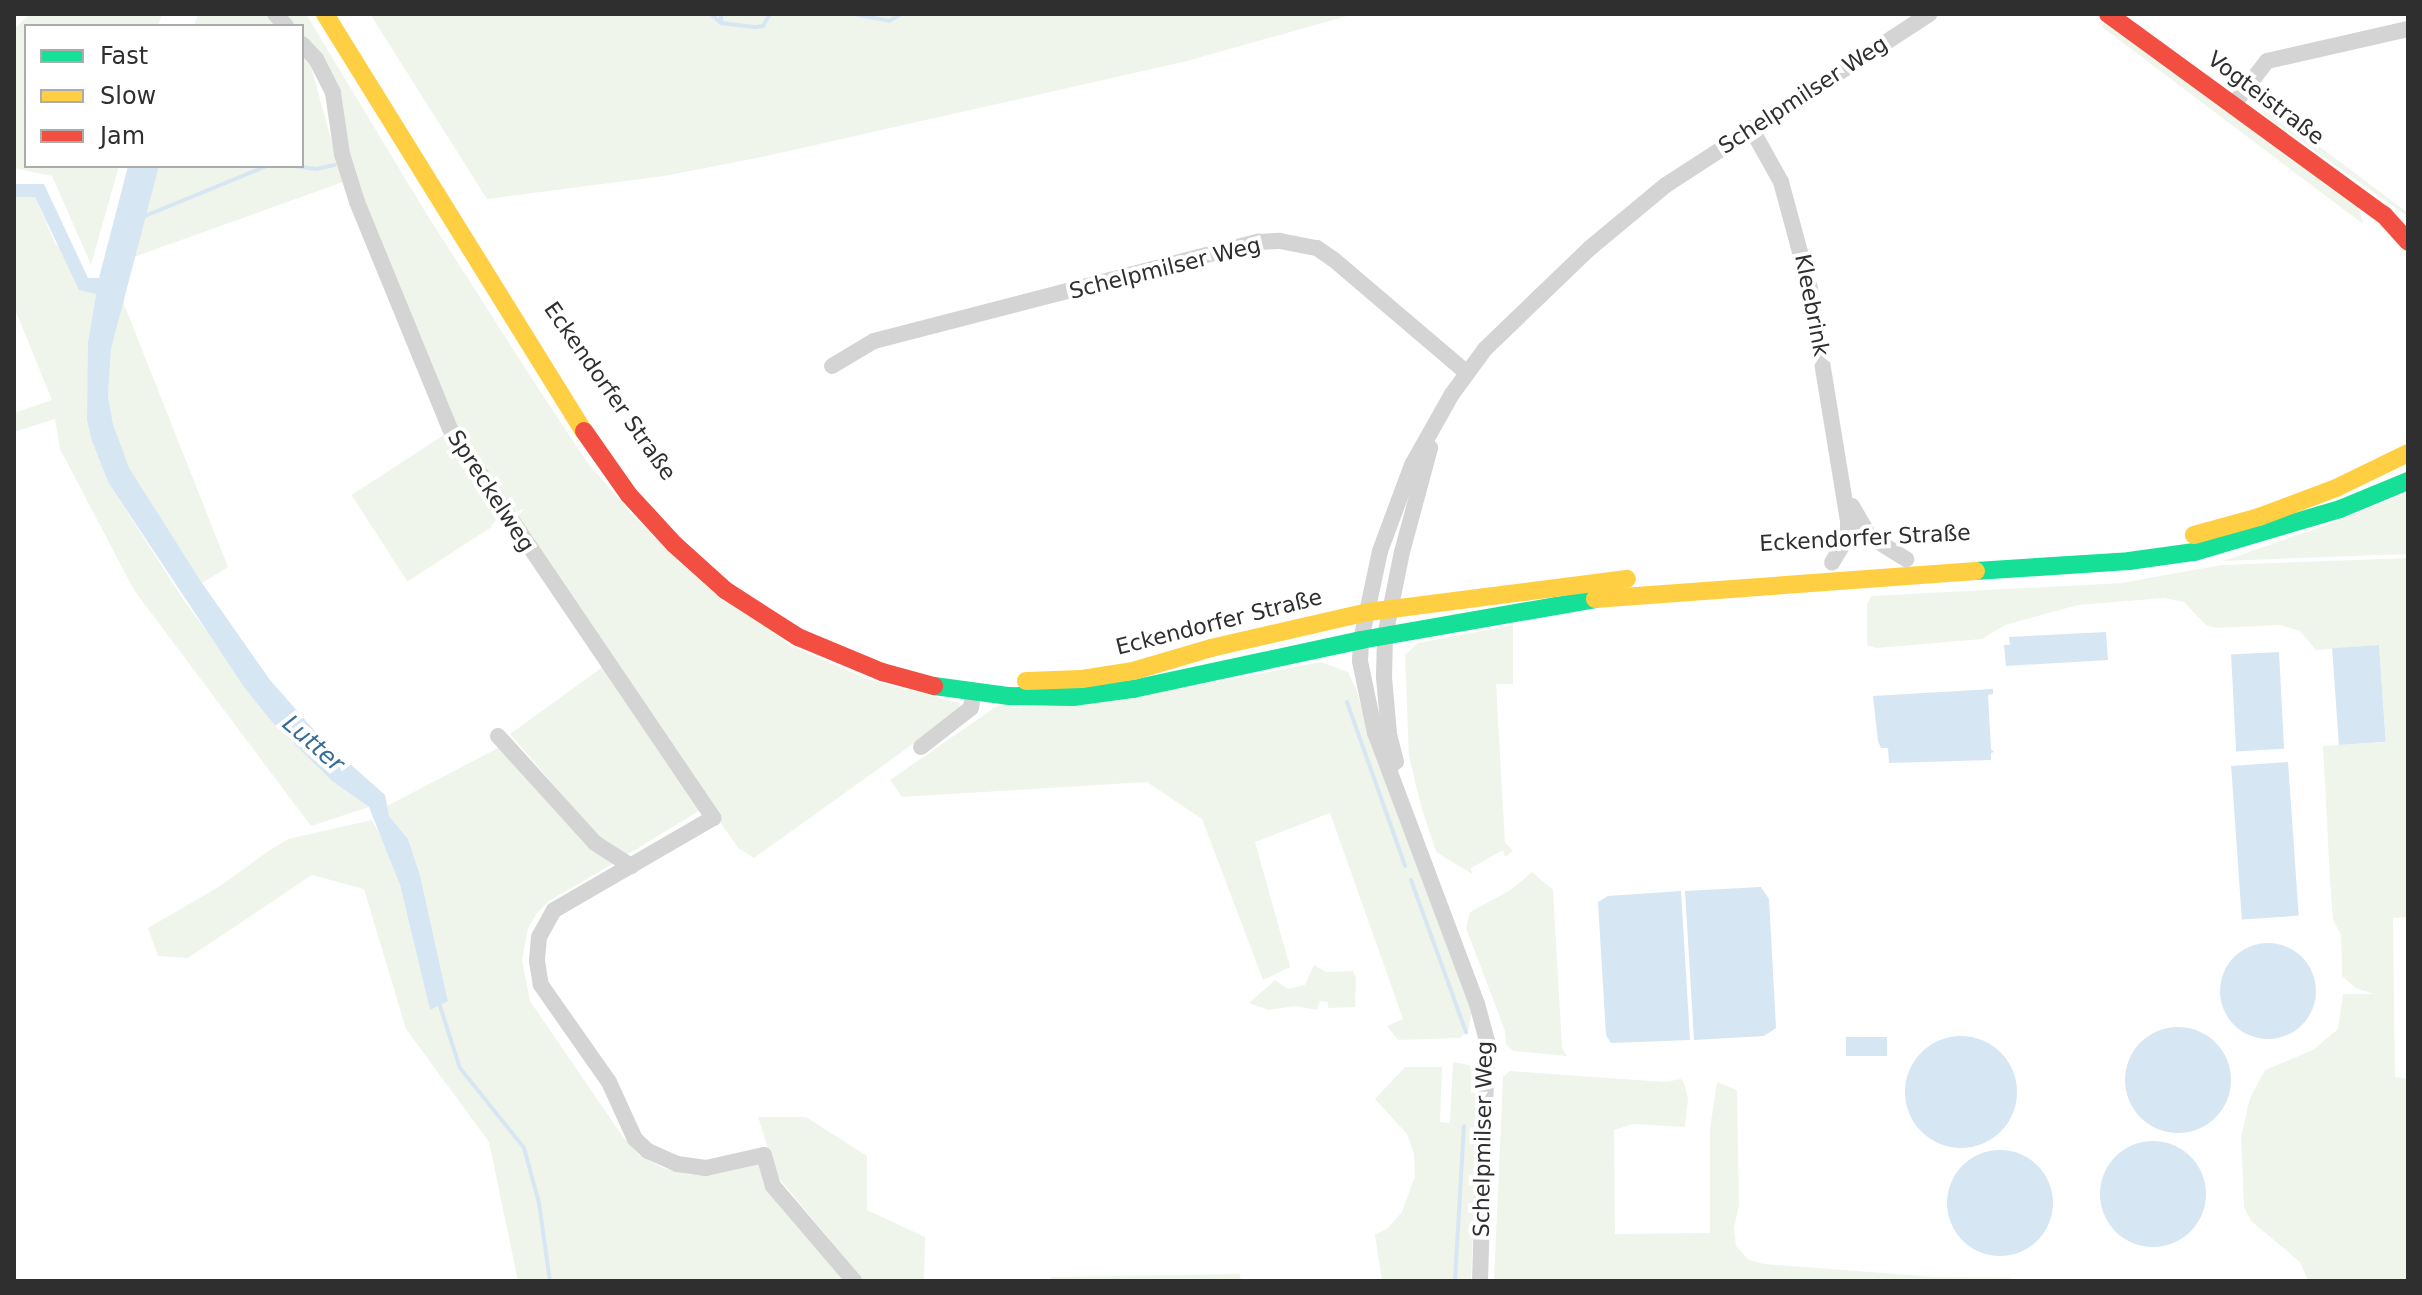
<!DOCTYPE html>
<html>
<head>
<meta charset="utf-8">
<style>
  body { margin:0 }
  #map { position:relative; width:2422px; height:1295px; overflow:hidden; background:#fff; font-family:"DejaVu Sans",sans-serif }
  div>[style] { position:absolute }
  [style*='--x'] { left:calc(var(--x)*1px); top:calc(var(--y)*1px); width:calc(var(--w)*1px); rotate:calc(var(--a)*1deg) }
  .green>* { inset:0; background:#f0f5eb; transform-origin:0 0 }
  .water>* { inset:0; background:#d7e6f3; transform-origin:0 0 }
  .round { border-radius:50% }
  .stream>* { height:4px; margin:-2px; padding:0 2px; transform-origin:2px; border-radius:2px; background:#d7e6f3 }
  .street>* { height:16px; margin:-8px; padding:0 8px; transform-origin:8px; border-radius:8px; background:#d4d4d4 }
  .fast>* { height:18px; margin:-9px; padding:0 9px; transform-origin:9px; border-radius:9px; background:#16e098 }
  .slow>* { height:18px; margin:-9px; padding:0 9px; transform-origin:9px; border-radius:9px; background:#ffcf43 }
  .jam>* { height:18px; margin:-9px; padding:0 9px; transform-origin:9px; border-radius:9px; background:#f24e42 }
  span { translate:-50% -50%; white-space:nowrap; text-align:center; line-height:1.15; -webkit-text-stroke:8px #fff; paint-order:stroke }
  .street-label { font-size:22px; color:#2f2f2f }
  .water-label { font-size:24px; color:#376c97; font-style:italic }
  .frame { position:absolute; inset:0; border:16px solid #2f2f2f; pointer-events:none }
  .legend { position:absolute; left:24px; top:24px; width:280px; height:144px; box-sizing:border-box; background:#fff; border:2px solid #acacac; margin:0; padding:10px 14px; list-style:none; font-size:24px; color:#2f2f2f }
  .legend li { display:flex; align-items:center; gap:16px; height:40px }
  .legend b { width:40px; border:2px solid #acacac }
</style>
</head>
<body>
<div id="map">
  <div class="green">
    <div style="clip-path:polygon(30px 14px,162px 14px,158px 26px,26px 26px,26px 166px,119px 166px,91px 265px,52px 176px,14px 168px,14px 29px)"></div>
    <div style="clip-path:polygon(198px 14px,264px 14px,276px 26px,194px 26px)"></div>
    <div style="clip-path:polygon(282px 14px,306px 14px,426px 213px,538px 388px,587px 462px,636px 519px,789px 645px,870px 680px,960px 703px,959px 711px,754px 858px,738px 848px,469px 456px,367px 219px,350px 153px,339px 86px,302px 40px,302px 26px,291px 26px)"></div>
    <div style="clip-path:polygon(370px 14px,1354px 14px,1187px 61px,762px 157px,664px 176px,487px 199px)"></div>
    <div style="clip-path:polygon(2105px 20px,2358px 206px,2363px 224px,2102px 27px)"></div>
    <div style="clip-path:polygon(302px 54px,310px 63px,343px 182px,134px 257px,159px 166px,302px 166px)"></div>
    <div style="clip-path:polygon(2259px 101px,2408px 213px,2408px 217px,2264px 115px)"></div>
    <div style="clip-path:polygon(14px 197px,35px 197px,55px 243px,96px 294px,88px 342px,92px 441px,108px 482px,183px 599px,273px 723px,332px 781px,369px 807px,311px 826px,134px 590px,60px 449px,55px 419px,14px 432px,14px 413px,52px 400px,14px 307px)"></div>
    <div style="clip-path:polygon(122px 299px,228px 567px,202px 583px,128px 468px,113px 424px,108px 396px,111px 349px)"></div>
    <div style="left:447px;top:433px;width:103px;height:114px;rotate:57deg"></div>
    <div style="clip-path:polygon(2408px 493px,2408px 554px,2223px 561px,2315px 529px)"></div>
    <div style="clip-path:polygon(2408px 558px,2408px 917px,2393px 918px,2395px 1077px,2408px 1079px,2408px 1281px,2308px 1281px,2300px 1262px,2251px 1221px,2244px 1207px,2241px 1137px,2250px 1098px,2265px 1070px,2313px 1050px,2338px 1029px,2343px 994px,2373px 994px,2356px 988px,2342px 976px,2341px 935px,2333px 920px,2330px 880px,2323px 746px,2386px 742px,2379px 645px,2316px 650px,2300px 631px,2280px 625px,2217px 628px,2206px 625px,2184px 602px,2164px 598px,2078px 605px,2005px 625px,1982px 639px,1877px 648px,1867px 645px,1867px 604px,1871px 596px,2122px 583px,2221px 565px)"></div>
    <div style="clip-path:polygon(1513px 625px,1513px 684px,1496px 684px,1505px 842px,1513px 851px,1505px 857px,1503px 850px,1471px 868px,1472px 874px,1436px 852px,1421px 806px,1409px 757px,1405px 655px,1418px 643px)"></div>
    <div style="clip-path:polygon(1321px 662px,1348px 672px,1356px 689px,1371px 741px,1472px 1008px,1469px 1029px,1460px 1038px,1398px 1040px,1387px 1026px,1403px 1019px,1330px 813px,1255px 842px,1290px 967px,1263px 980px,1202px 819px,1147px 782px,902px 797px,890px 780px,1000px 704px,1171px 690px)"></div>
    <div style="clip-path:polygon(604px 666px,702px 809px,625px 856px,607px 847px,510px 734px)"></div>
    <div style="clip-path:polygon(498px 748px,614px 863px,549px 901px,537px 913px,528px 928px,522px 961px,530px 1001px,623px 1137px,639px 1155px,663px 1168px,691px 1175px,759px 1163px,845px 1281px,518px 1281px,489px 1142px,406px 1029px,364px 889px,312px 875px,188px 958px,158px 956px,148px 928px,220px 886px,267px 852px,288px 839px,372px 820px,387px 848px,400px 885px,430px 1010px,448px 1000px,420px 875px,408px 839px,389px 816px,387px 806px)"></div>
    <div style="clip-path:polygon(1532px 872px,1553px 890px,1562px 1048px,1567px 1056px,1513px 1051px,1506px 1044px,1505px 1031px,1466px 928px,1470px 912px,1511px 890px)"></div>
    <div style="clip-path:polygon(1314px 965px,1326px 972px,1353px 971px,1356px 978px,1355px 1007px,1328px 1008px,1328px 1002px,1320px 1001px,1317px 1010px,1296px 1006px,1269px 1010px,1249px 1003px,1275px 980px,1288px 989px,1305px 985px)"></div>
    <div style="clip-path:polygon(1453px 1062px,1469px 1065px,1479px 1081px,1471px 1281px,1382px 1281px,1375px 1235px,1388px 1228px,1402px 1212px,1415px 1176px,1414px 1154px,1407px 1134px,1375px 1099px,1405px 1067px,1442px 1067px,1440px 1122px,1450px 1123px)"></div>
    <div style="clip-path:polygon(1510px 1071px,1665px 1082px,1681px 1079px,1684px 1083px,1688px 1098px,1685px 1127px,1633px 1124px,1614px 1130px,1615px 1234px,1710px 1233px,1710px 1129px,1717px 1082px,1737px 1090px,1739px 1205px,1734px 1228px,1736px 1246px,1749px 1260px,1764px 1264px,1937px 1277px,2011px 1278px,2014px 1281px,1494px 1281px,1503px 1077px)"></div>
    <div style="clip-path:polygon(758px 1117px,806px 1117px,867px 1156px,867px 1210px,925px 1237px,924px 1281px,864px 1281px,777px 1176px)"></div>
    <div style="clip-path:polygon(1240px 1274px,1241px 1281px,1050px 1281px,1050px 1277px)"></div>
  </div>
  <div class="water">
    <div style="clip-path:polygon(128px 166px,159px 166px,111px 349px,108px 396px,113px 424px,129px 468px,202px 583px,270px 680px,321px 738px,385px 795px,389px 816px,408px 839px,420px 875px,448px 1001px,430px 1010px,400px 885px,369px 807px,332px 781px,273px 723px,244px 687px,108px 482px,92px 441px,87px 420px,88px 342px,96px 294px,79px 290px,35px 197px,14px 197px,14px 184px,44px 184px,88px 278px,99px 278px)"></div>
    <div style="clip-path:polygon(2106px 632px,2108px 660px,2006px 666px,2004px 645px,2010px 645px,2009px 637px)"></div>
    <div style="left:2379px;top:645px;width:97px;height:47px;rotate:86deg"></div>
    <div style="left:2279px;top:652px;width:97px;height:48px;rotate:87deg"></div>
    <div style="clip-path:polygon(1993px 689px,1993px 694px,1988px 695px,1991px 749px,1994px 752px,1991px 753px,1991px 760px,1889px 763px,1888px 748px,1881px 748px,1878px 741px,1873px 696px)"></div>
    <div style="left:2288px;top:762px;width:154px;height:57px;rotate:86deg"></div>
    <div style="clip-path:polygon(1761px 887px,1769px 899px,1776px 1028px,1764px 1036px,1694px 1040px,1685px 891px)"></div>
    <div style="clip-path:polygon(1681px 891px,1690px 1040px,1611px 1043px,1606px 1035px,1598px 902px,1608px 896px)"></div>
    <div class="round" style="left:2220px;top:943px;width:96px;height:96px"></div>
    <div class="round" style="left:2125px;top:1027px;width:106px;height:106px"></div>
    <div class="round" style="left:1905px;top:1036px;width:112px;height:112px"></div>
    <div style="left:1846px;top:1037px;width:41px;height:19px"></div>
    <div class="round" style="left:2100px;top:1141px;width:106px;height:106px"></div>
    <div class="round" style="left:1947px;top:1150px;width:106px;height:106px"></div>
  </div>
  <div class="stream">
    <div style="--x:711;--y:14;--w:13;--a:42"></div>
    <div style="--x:721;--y:23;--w:35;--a:7"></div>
    <div style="--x:756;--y:27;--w:7;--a:-8"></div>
    <div style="--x:763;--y:26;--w:14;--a:-60"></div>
    <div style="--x:854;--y:14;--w:36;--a:11"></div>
    <div style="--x:889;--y:21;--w:14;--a:-30"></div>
    <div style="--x:721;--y:23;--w:9;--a:-90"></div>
    <div style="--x:294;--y:166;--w:22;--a:8"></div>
    <div style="--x:316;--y:169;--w:19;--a:-12"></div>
    <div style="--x:140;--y:218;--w:137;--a:-22.3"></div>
    <div style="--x:1347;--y:702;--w:174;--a:70.5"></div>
    <div style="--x:1411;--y:880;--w:162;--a:70.1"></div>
    <div style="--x:438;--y:1000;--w:71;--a:72.1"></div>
    <div style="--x:460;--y:1068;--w:102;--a:51.3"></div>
    <div style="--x:524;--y:1148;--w:57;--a:74.7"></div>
    <div style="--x:539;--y:1203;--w:79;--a:82"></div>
    <div style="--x:1455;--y:1281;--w:155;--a:-86.7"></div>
  </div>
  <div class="street">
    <div style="--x:275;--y:14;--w:16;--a:47"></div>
    <div style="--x:302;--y:44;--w:21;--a:47"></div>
    <div style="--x:316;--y:59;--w:38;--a:63"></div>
    <div style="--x:333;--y:93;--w:62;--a:81.6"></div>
    <div style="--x:342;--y:154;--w:50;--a:72.6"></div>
    <div style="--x:357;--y:202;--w:245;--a:67.7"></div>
    <div style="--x:450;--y:429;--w:470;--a:55.9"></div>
    <div style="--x:713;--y:818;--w:184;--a:149.9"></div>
    <div style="--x:554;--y:910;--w:31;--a:119"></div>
    <div style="--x:539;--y:937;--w:24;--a:95"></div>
    <div style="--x:537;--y:961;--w:24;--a:81"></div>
    <div style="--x:541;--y:985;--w:118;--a:55"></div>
    <div style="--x:609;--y:1082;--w:63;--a:65.5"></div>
    <div style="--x:635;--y:1139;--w:18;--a:43"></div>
    <div style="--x:648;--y:1151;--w:32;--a:24"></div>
    <div style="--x:677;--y:1164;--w:29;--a:8"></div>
    <div style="--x:706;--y:1168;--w:59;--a:-12.6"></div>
    <div style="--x:764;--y:1155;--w:32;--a:74"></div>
    <div style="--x:773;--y:1186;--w:125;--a:49.5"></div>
    <div style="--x:2234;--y:104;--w:54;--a:-52.5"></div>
    <div style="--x:2267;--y:61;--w:145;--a:-12.8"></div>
    <div style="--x:1751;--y:128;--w:62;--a:60.9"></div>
    <div style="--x:1781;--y:182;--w:111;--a:74.8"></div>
    <div style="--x:1810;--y:289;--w:235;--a:80.7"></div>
    <div style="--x:1848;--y:521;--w:15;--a:90"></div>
    <div style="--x:1848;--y:536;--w:31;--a:121"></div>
    <div style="--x:832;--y:366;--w:49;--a:-30.8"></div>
    <div style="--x:874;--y:341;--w:397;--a:-14.5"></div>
    <div style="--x:1258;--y:242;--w:22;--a:-3"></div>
    <div style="--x:1280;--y:241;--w:38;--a:11"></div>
    <div style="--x:1317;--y:248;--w:19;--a:35"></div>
    <div style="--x:1333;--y:259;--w:175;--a:40.4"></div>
    <div style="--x:1852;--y:506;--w:34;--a:60"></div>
    <div style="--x:1869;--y:536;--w:44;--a:31.9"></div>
    <div style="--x:498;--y:736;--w:144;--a:47.8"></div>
    <div style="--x:595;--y:843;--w:43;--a:32.6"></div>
    <div style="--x:921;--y:747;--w:63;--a:-38"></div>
    <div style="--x:971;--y:708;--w:15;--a:-82"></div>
    <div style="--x:1396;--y:762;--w:29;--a:-104"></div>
    <div style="--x:1389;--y:734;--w:57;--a:-95"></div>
    <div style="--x:1384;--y:677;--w:41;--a:-88.6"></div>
    <div style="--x:1385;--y:636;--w:86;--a:-78.6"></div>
    <div style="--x:1402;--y:552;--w:108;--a:-74.9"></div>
    <div style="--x:1480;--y:1281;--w:240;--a:-88.3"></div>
    <div style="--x:1487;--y:1041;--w:38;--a:-105"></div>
    <div style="--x:1477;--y:1004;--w:290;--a:-110.6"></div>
    <div style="--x:1375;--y:733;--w:74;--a:-101.8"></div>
    <div style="--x:1360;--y:661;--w:21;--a:-87"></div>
    <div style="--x:1361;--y:640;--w:91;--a:-77.9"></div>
    <div style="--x:1380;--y:551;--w:92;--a:-69.6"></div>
    <div style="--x:1412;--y:465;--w:81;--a:-60.6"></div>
    <div style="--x:1452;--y:394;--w:56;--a:-53.7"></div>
    <div style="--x:1485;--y:349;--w:146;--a:-43.9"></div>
    <div style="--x:1590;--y:248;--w:99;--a:-39.7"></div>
    <div style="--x:1666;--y:185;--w:314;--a:-33"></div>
  </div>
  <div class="fast">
    <div style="--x:1976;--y:571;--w:153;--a:-3.7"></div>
    <div style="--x:2129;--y:561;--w:66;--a:-7.9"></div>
    <div style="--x:2194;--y:552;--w:152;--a:-16.4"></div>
    <div style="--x:2340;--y:509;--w:74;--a:-22.4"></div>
    <div style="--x:934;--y:686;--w:76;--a:7.6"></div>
    <div style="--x:1009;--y:696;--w:64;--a:0.9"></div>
    <div style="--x:1073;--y:697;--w:61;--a:-7.6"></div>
    <div style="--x:1133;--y:689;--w:233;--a:-12.1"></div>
    <div style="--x:1361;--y:640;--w:238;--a:-9.9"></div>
  </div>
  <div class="slow">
    <div style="--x:325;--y:14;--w:491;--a:58.2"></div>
    <div style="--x:2194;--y:535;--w:67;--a:-15.5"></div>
    <div style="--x:2259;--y:517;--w:82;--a:-20.6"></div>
    <div style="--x:2336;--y:488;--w:80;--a:-25.9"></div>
    <div style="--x:1595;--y:599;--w:382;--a:-4.2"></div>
    <div style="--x:1026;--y:681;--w:56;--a:-2"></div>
    <div style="--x:1082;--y:679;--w:52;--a:-8.9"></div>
    <div style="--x:1133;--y:671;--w:81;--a:-16.4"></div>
    <div style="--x:1211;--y:648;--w:161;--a:-12.9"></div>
    <div style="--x:1368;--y:612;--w:261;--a:-7.3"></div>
  </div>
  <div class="jam">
    <div style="--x:2108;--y:14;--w:341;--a:36.1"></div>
    <div style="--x:2384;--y:215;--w:36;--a:48"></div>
    <div style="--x:584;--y:431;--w:78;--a:54.9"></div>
    <div style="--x:629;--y:495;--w:67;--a:47.4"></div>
    <div style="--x:674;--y:544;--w:69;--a:42"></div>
    <div style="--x:725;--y:590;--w:87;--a:32.8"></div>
    <div style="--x:798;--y:637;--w:91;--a:22.6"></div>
    <div style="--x:882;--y:672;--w:54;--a:15.1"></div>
  </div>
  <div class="street-label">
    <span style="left:1803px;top:95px;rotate:-33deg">Schelpmilser Weg</span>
    <span style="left:2266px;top:98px;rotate:37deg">Vogteistraße</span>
    <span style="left:1165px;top:268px;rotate:-14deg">Schelpmilser Weg</span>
    <span style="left:1812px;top:305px;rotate:79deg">Kleebrink</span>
    <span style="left:610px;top:391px;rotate:55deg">Eckendorfer Straße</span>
    <span style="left:491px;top:491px;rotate:57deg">Spreckelweg</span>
    <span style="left:1865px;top:538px;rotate:-3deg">Eckendorfer Straße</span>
    <span style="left:1219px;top:622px;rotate:-14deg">Eckendorfer Straße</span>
    <span style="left:1483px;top:1139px;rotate:-89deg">Schelpmilser Weg</span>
  </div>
  <div class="water-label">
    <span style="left:313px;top:744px;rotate:41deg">Lutter</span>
  </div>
  <div class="frame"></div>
  <ul class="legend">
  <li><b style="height:10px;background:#16e098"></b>Fast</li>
  <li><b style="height:10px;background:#ffcf43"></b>Slow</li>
  <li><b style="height:10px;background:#f24e42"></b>Jam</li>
  </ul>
</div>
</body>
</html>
